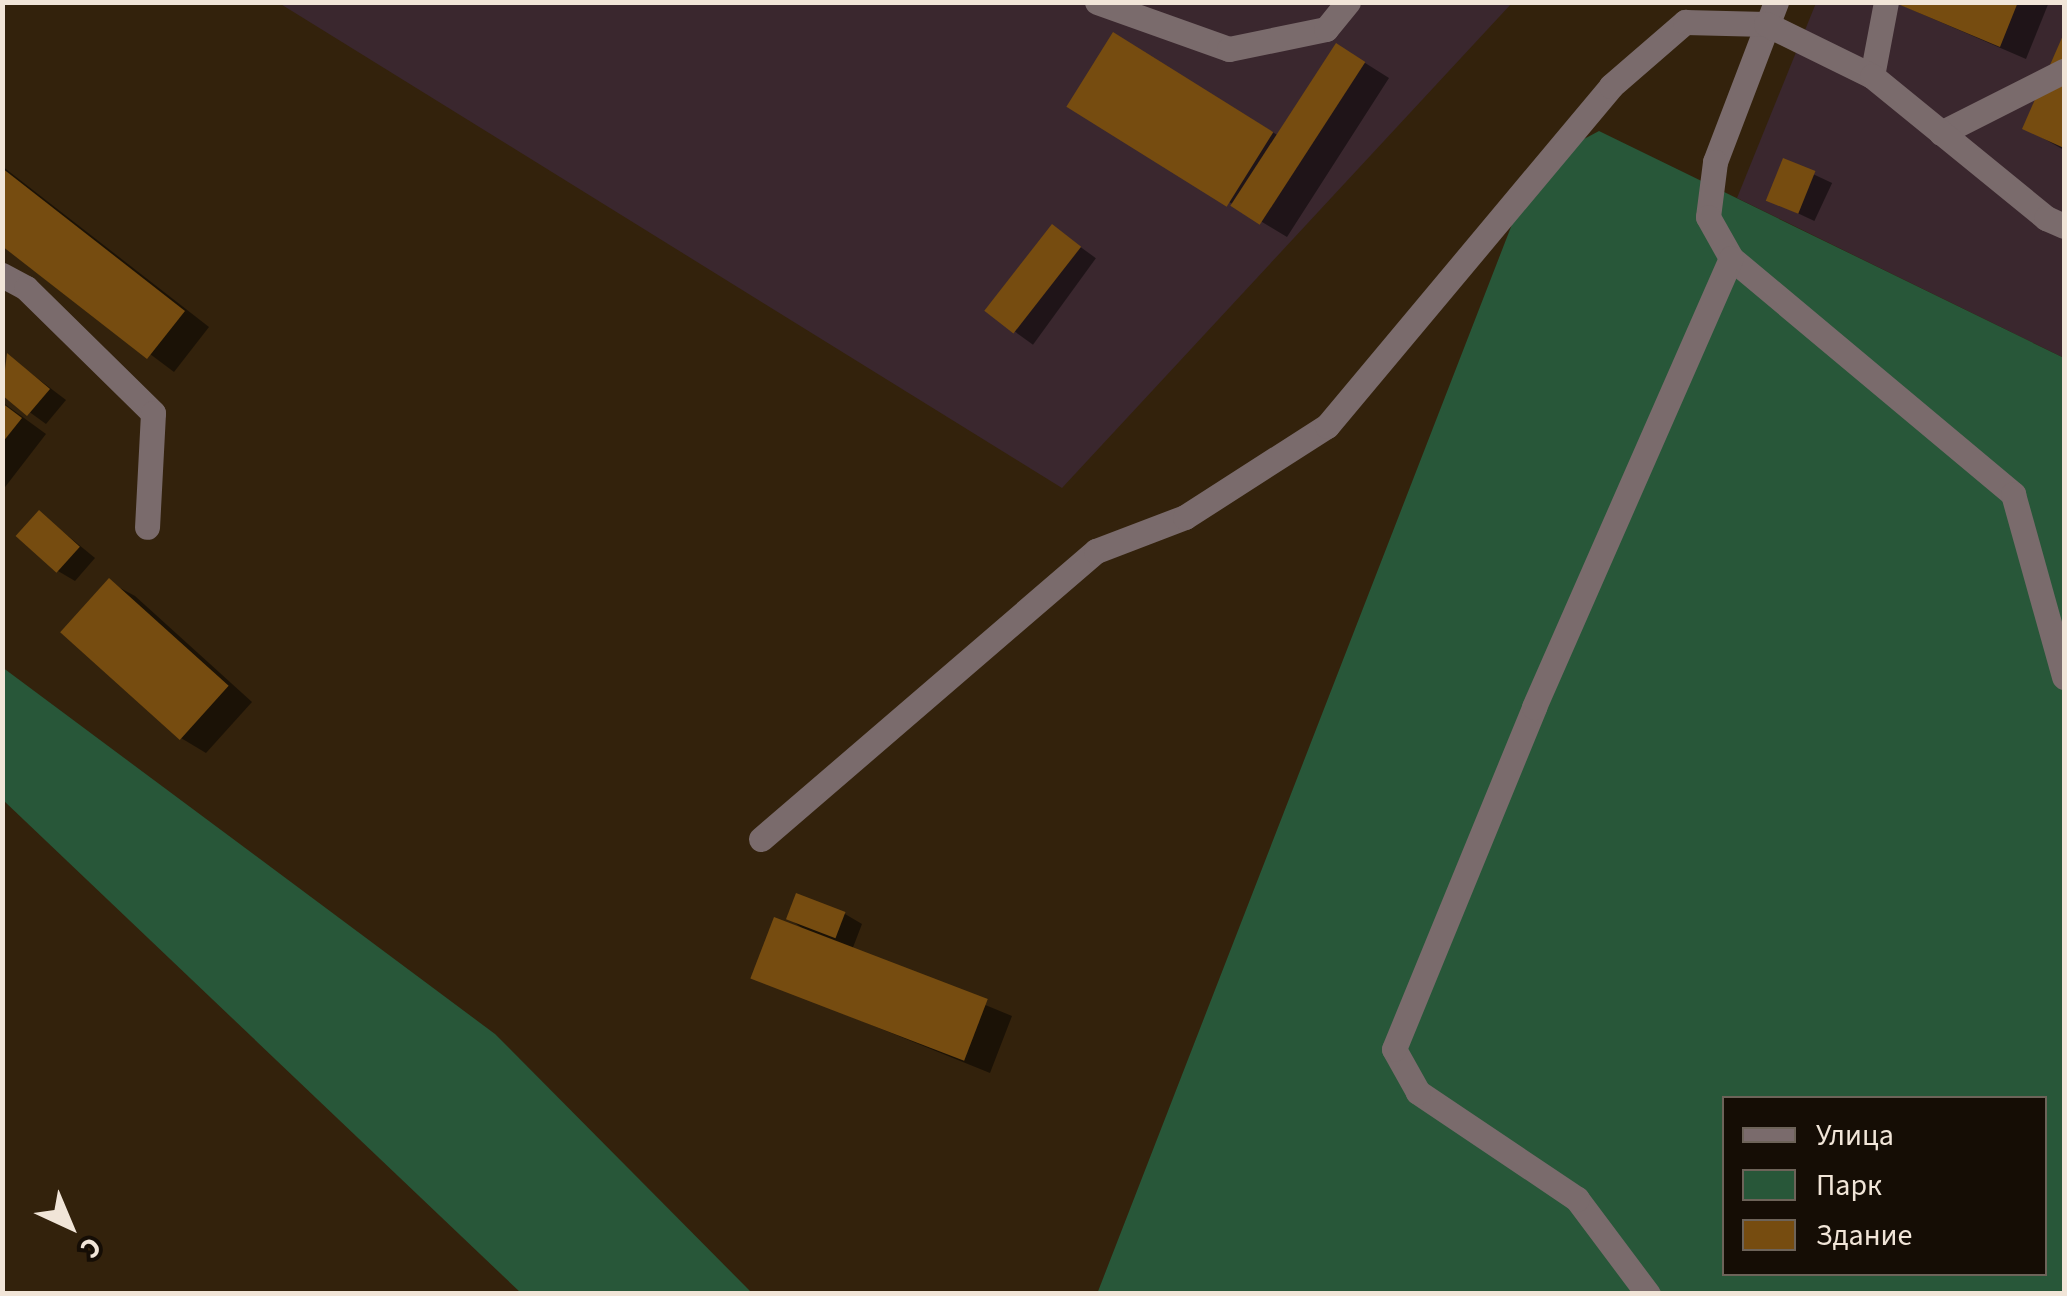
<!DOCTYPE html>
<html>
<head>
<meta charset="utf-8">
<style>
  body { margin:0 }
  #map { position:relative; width:2067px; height:1296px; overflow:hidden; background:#33220c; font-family:"Source Sans 3",sans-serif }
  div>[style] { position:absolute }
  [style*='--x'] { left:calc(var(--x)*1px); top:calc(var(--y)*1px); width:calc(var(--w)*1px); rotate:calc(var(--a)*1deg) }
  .industrial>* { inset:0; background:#3a272e }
  .green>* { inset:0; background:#285739 }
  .shadow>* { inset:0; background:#0007; transform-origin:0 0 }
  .building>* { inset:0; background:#764c10; transform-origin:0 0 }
  .minor>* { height:25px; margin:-12.5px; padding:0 12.5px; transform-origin:12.5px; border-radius:12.5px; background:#7a6b6c }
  span { translate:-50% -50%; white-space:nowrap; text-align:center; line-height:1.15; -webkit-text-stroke:9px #150d05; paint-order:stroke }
  .frame { position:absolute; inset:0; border:5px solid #f1e5d8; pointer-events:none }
  .legend { position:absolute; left:1722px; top:1096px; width:325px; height:180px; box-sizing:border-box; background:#150d05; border:2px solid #6d6359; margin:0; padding:12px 18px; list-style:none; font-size:30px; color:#f1e5d8 }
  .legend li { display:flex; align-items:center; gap:20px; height:50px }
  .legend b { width:50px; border:2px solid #6d6359 }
  .north { position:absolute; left:20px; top:1176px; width:100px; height:100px; -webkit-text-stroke:8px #150d05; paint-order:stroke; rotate:136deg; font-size:28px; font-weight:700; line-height:40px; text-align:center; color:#f1e5d8 }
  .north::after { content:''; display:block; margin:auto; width:35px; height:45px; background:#f1e5d8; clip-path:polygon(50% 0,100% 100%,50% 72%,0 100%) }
</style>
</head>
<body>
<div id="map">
  <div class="industrial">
    <div style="clip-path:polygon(279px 3px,1512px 3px,1062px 488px)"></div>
    <div style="clip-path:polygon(1816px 3px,2064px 3px,2064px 358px,1737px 198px)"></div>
  </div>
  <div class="green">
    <div style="clip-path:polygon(evenodd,1599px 131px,2064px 358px,2064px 1293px,1097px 1294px,1535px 165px,1599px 131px,1724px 1098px,2044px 1098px,2044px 1274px,1724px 1274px,1724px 1098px)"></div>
    <div style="clip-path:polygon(2px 667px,495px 1034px,752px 1293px,521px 1293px,3px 800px)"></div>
  </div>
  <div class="shadow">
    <div style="clip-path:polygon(1894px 2px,2049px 2px,2026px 59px)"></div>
    <div style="clip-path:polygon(2064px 40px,2064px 150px,2025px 128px)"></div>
    <div style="clip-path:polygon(1140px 50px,1279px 136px,1362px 61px,1389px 78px,1287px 237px,1071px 106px)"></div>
    <div style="left:1785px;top:161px;width:52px;height:42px;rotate:25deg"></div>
    <div style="clip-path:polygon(2px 166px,209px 327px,174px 372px,2px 243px)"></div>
    <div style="left:1053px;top:227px;width:53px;height:107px;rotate:36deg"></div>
    <div style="clip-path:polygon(8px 356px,66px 400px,46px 424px,2px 392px)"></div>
    <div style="clip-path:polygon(2px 402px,46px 434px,2px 491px)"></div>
    <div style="clip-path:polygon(40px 513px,95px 558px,75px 581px,58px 571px)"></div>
    <div style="clip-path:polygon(109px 582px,135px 596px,252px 702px,206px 753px,181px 738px)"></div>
    <div style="clip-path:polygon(845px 914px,862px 924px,852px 950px,1012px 1016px,990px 1073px,753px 977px,807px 932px,789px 918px)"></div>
  </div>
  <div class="building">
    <div style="clip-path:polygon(1893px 2px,2018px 2px,2000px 47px)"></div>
    <div style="left:1113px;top:32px;width:189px;height:88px;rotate:32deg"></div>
    <div style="clip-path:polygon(2064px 33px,2064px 148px,2022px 129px)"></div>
    <div style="left:1336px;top:43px;width:35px;height:194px;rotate:33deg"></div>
    <div style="left:1783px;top:158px;width:35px;height:46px;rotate:22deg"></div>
    <div style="clip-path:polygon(2px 168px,185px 311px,147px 359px,2px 246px)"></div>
    <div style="left:1052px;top:224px;width:37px;height:110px;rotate:38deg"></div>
    <div style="clip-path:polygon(7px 353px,50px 389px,27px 416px,2px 395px)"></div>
    <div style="clip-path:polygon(2px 403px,22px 418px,2px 443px)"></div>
    <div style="left:39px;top:510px;width:55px;height:35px;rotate:42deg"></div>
    <div style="left:109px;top:578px;width:161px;height:73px;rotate:42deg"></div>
    <div style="left:796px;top:893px;width:53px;height:28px;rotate:21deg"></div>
    <div style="left:774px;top:917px;width:229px;height:66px;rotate:21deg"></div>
  </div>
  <div class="minor">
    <div style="--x:1097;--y:2;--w:140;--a:19.6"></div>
    <div style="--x:1229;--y:49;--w:99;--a:-11.7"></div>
    <div style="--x:1326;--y:29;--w:35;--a:-51"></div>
    <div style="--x:1776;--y:2;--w:171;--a:110.9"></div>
    <div style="--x:1715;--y:162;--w:55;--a:97.3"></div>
    <div style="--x:1708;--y:217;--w:47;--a:60.7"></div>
    <div style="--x:1731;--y:258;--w:368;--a:39.9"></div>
    <div style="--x:2013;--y:494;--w:190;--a:74.4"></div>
    <div style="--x:1872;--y:76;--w:75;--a:-79.3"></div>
    <div style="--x:1941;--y:133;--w:138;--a:-26.8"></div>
    <div style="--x:2;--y:275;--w:27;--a:28"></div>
    <div style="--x:26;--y:288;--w:178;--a:44.5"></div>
    <div style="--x:153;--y:413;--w:114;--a:93"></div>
    <div style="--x:761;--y:839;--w:442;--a:-40.7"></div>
    <div style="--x:1096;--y:551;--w:95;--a:-20.9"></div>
    <div style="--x:1185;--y:517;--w:169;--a:-32.7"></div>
    <div style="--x:1327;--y:426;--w:443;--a:-50.1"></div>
    <div style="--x:1611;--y:86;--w:98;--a:-40.9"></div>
    <div style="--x:1685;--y:22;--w:81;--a:1.4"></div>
    <div style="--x:1766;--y:24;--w:118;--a:26.1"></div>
    <div style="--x:1872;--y:76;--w:225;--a:39.2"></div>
    <div style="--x:2046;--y:218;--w:20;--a:24"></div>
    <div style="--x:1648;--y:1294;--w:119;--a:-126.8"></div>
    <div style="--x:1577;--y:1199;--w:192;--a:-146.1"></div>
    <div style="--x:1418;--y:1092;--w:49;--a:-119.2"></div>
    <div style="--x:1394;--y:1049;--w:370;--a:-67.7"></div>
    <div style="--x:1534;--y:707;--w:490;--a:-66.3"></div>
  </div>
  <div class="frame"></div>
  <ul class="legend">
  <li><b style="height:12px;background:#7a6b6c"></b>Улица</li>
  <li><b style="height:28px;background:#285739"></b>Парк</li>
  <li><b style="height:28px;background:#764c10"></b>Здание</li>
  </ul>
  <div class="north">С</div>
</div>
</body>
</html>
